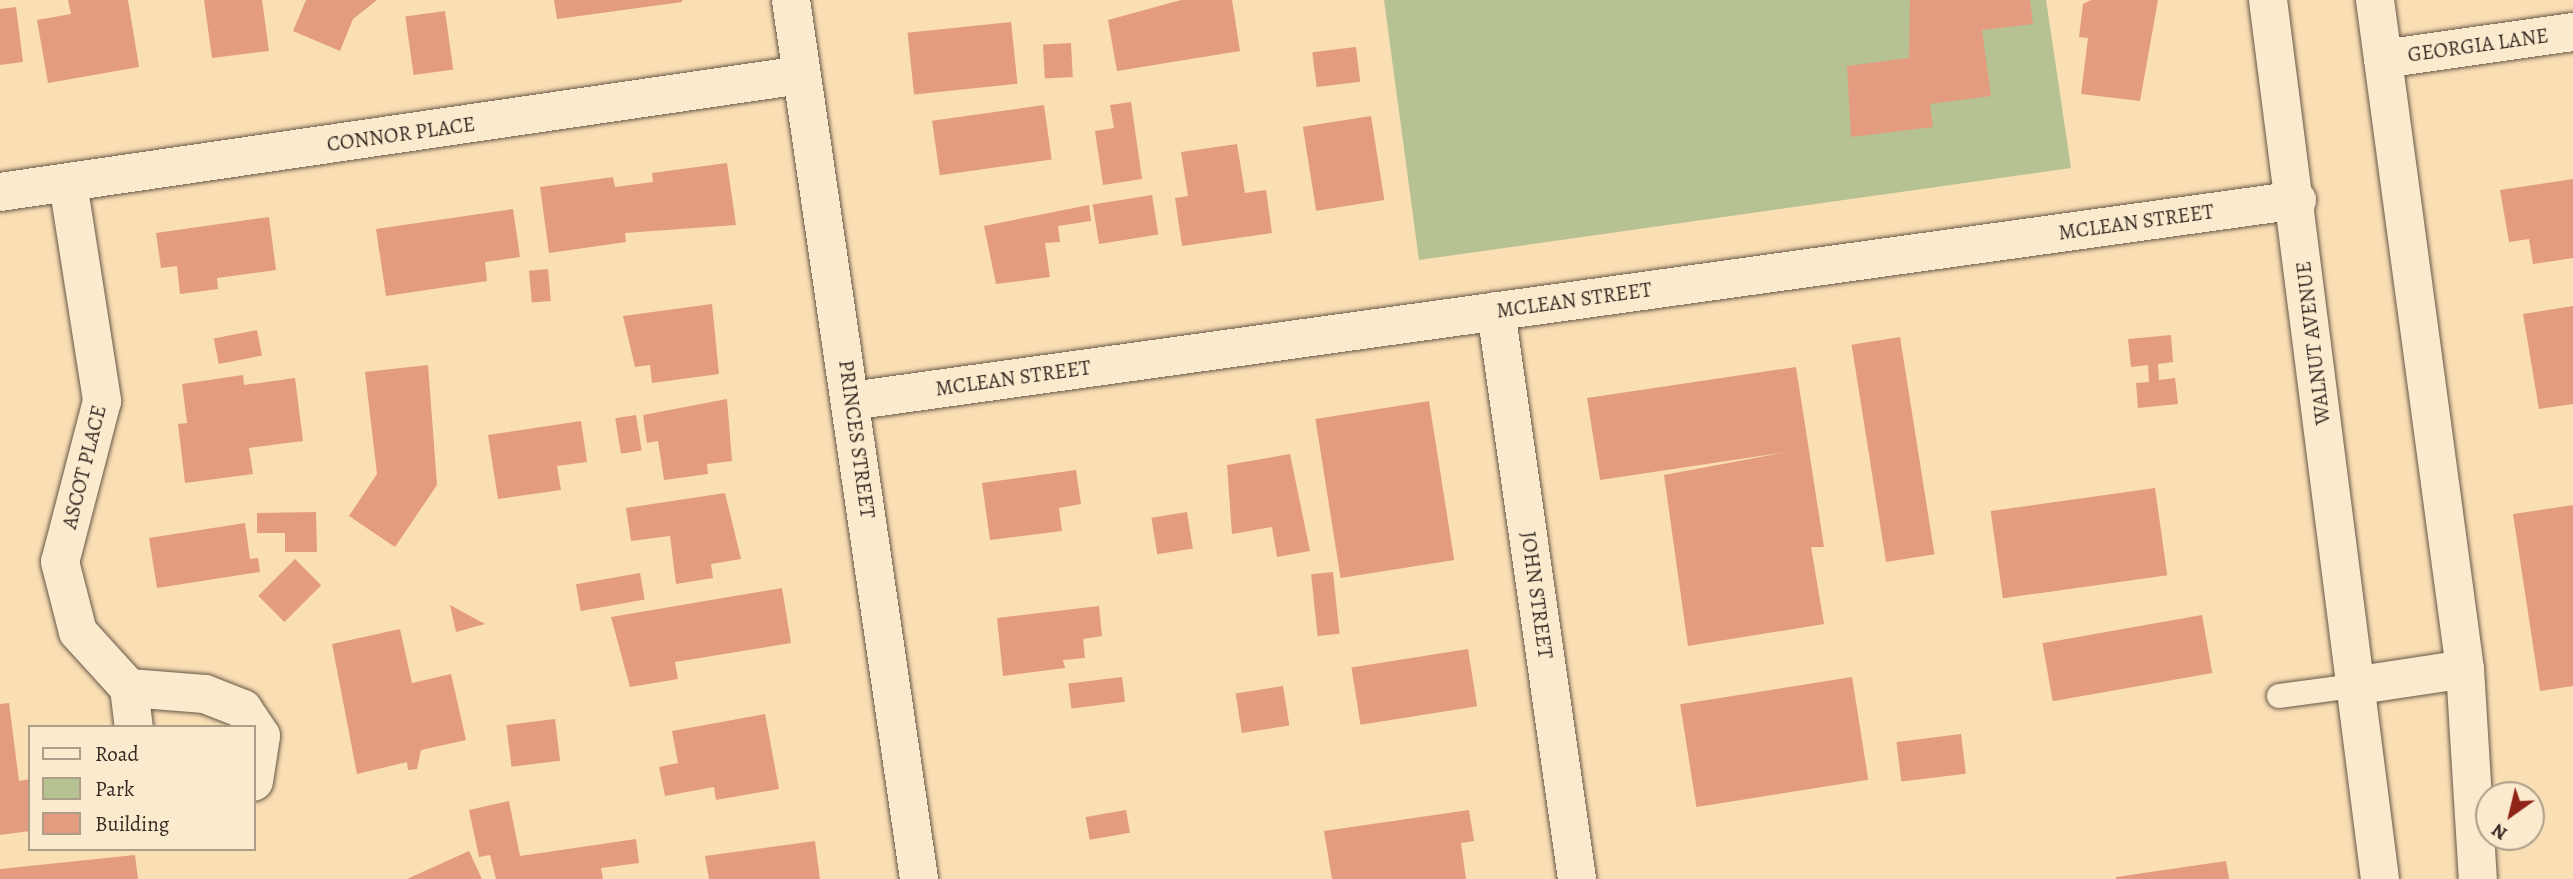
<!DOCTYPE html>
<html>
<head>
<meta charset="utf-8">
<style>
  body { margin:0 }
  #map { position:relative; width:2573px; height:879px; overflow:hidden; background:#fadeb4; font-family:Alegreya,serif }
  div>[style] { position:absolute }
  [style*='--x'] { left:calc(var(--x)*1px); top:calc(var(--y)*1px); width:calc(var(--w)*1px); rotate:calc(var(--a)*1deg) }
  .green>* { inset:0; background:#b7c292 }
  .building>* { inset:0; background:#e39c80; transform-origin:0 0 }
  .roads { filter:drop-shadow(0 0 2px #675848) drop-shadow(0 0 2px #675848) }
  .lane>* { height:24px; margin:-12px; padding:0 12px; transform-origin:12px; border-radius:12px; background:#fceace }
  .street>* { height:38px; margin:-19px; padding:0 19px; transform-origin:19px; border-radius:19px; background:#fceace }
  .secondary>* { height:38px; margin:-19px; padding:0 19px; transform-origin:19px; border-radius:19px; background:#fceace }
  span { translate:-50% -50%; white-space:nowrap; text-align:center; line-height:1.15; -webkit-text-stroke:7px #fceace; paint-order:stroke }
  .street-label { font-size:21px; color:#362b24 }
  .legend { position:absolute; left:28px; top:725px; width:228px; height:126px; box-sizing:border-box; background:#fceace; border:2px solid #ad9e8a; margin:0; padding:9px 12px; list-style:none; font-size:21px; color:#362b24 }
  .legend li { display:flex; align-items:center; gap:14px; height:35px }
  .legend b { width:35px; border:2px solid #ad9e8a }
  .north { position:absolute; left:2475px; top:781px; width:70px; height:70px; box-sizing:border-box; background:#fceace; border:2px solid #ad9e8a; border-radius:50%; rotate:214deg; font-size:19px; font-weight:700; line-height:28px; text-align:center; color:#362b24 }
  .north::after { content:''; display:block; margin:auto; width:24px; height:32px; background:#8f2418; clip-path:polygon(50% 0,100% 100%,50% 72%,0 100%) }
</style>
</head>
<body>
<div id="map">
  <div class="green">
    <div style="clip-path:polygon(1384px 0,2046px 0,2071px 168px,1419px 260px)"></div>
  </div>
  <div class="building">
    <div style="clip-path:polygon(68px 0,128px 0,139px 67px,48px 83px,37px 20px,71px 14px)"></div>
    <div style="clip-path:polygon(204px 0,262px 0,269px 51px,212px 58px)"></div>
    <div style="clip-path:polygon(306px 0,377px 0,353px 19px,340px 51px,293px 31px)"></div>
    <div style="clip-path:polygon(554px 0,682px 0,682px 2px,557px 19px)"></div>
    <div style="clip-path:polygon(1181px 0,1232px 0,1240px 51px,1117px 71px,1108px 20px)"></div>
    <div style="clip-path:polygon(1910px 0,2030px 0,2033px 24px,1982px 30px,1991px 96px,1930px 104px,1933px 127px,1851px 137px,1847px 66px,1909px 58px)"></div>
    <div style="clip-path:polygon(2091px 0,2158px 0,2140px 101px,2081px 94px,2088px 38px,2079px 37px,2083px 4px)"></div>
    <div style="clip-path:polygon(16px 7px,23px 62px,0 65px,0 9px)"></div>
    <div style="left:445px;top:11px;width:59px;height:40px;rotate:82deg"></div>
    <div style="left:1011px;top:22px;width:62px;height:104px;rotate:84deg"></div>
    <div style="left:1071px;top:43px;width:34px;height:28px;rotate:87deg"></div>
    <div style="left:1356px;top:47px;width:35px;height:44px;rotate:83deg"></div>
    <div style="clip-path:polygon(1131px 102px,1142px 179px,1103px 185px,1095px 131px,1114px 128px,1110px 105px)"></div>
    <div style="left:1044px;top:105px;width:55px;height:113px;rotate:82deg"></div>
    <div style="left:1371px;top:116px;width:85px;height:69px;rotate:81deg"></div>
    <div style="clip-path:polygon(1237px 144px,1245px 193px,1266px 190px,1272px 233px,1182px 246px,1175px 198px,1188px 196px,1181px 152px)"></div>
    <div style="clip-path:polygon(727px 163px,736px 225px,625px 233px,626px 242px,549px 253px,540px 187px,613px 177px,615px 187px,653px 182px,652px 173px)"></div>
    <div style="clip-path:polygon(2573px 179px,2573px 258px,2533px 264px,2529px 239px,2509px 242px,2500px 190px)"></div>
    <div style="left:1152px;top:195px;width:40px;height:60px;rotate:81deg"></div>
    <div style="clip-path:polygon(1089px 205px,1091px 221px,1058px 226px,1060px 242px,1045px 243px,1050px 277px,996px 284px,984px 226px)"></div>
    <div style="clip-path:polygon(513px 209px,520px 257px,485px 262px,487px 281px,386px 296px,376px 229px)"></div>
    <div style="clip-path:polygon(269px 217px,276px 270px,217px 278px,218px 289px,180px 294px,177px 266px,161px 268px,156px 233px)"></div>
    <div style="left:548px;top:269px;width:32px;height:19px;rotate:85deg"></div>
    <div style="clip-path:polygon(712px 304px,719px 374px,652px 383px,650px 365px,635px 367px,623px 316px)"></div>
    <div style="clip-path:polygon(2573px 306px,2573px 404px,2539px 409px,2523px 314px)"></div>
    <div style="left:257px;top:330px;width:26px;height:44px;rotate:79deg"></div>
    <div style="clip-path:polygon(2171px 335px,2173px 362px,2158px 364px,2159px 380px,2175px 378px,2178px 404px,2138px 408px,2136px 383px,2149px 382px,2148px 365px,2131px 367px,2128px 339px)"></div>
    <div style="left:1900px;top:337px;width:220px;height:49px;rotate:81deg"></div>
    <div style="clip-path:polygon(428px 365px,437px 485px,395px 547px,349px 516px,377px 474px,365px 372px)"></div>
    <div style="clip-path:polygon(1796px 367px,1824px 547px,1811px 547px,1824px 624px,1688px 646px,1664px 475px,1786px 452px,1600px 480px,1587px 398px)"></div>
    <div style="clip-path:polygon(243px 375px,244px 385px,295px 378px,303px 441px,249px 448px,253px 474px,185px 483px,178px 424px,187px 423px,182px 384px)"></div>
    <div style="clip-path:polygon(727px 399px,732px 461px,707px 464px,708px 474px,664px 480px,658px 441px,647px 443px,643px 415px)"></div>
    <div style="left:1429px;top:401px;width:161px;height:115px;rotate:81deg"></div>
    <div style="left:636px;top:415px;width:36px;height:21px;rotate:81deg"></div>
    <div style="clip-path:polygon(581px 421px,587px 462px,557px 466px,561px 490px,498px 499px,488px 435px)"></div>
    <div style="clip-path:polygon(1290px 454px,1310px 551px,1277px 557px,1272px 527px,1232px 534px,1227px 465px)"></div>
    <div style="clip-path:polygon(1076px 470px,1081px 504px,1059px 508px,1062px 531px,990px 540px,982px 483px)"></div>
    <div style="left:2155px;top:488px;width:88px;height:166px;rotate:82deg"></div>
    <div style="clip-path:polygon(725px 493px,741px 559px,711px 564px,713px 578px,676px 584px,670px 536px,631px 541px,626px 508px)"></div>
    <div style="clip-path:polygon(2573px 505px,2573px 686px,2540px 691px,2513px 514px)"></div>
    <div style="clip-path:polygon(316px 512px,317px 552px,285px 552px,285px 533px,257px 533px,257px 513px)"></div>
    <div style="left:1187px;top:512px;width:37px;height:36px;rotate:81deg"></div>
    <div style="clip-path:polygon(245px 523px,250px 559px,258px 558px,260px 572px,157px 588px,149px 538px)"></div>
    <div style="left:295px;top:559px;width:37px;height:52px;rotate:45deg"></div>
    <div style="left:1333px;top:572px;width:62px;height:22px;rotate:84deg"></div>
    <div style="left:640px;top:573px;width:27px;height:65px;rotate:80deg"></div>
    <div style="clip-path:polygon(782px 588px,791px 643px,675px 662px,678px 679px,630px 687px,611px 617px)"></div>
    <div style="clip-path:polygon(450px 605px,485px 624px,456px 632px)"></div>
    <div style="clip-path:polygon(1099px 606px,1102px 636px,1083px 639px,1085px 658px,1063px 660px,1065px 668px,1003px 676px,997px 618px)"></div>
    <div style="left:2202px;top:615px;width:59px;height:162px;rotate:80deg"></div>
    <div style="clip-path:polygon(400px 629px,412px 683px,451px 674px,466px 740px,421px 750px,417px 769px,408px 770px,407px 762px,357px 774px,332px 644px)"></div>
    <div style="left:1468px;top:649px;width:58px;height:118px;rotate:81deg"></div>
    <div style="left:1122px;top:677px;width:25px;height:54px;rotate:83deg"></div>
    <div style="left:1852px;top:677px;width:104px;height:174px;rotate:81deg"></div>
    <div style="left:1283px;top:686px;width:40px;height:48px;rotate:81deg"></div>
    <div style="clip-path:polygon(9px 703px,19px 781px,30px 779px,30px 831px,0 835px,0 704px)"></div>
    <div style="clip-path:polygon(765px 714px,779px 789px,716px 800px,714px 787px,665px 796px,659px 767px,678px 763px,672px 731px)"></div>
    <div style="left:555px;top:719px;width:42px;height:49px;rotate:83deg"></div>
    <div style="left:1961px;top:734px;width:40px;height:65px;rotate:83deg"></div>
    <div style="clip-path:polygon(509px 801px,520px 856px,636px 839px,639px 863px,601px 868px,603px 879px,496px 879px,490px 855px,479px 857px,469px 810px)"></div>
    <div style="left:1126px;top:810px;width:23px;height:41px;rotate:80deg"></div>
    <div style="clip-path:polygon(1469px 810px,1474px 841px,1461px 843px,1466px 879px,1332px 879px,1324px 831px)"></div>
    <div style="clip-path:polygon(815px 841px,820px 879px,709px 879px,705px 856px)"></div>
    <div style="clip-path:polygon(469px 851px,482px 879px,407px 879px)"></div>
    <div style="clip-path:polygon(135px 855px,138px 879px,0 879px,0 869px)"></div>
    <div style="clip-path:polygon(2226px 861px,2229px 879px,2116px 879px,2116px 877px)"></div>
  </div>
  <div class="roads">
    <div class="lane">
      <div style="--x:2279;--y:696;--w:75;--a:-7.7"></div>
    </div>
    <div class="street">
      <div style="--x:791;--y:0;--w:888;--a:81.71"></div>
      <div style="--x:2383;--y:59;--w:192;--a:-8.1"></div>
      <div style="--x:68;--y:183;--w:221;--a:81.1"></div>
      <div style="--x:102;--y:401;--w:166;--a:104.6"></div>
      <div style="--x:60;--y:562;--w:72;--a:75.6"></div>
      <div style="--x:78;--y:632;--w:76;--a:47.7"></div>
      <div style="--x:129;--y:688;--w:76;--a:4.5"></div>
      <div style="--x:205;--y:694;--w:41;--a:21.5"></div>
      <div style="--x:243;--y:709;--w:32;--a:56"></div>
      <div style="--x:261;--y:736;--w:46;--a:98.8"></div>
      <div style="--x:0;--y:192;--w:809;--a:-8.31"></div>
      <div style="--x:1496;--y:311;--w:574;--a:81.88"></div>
      <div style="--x:851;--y:401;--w:1460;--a:-7.91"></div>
      <div style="--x:129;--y:688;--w:39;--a:83"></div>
    </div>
    <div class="secondary">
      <div style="--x:2268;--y:0;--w:886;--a:82.74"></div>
      <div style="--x:2375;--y:0;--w:675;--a:82.34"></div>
      <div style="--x:2465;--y:669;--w:210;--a:86.5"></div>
      <div style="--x:2353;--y:686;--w:113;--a:-8.6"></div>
    </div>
  </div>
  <div class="street-label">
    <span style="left:2478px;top:45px;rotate:-8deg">GEORGIA LANE</span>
    <span style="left:401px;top:134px;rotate:-8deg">CONNOR PLACE</span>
    <span style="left:2136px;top:222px;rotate:-8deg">MCLEAN STREET</span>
    <span style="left:1574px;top:300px;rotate:-8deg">MCLEAN STREET</span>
    <span style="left:2313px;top:343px;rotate:-97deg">WALNUT AVENUE</span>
    <span style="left:1013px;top:378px;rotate:-8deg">MCLEAN STREET</span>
    <span style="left:857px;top:439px;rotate:82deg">PRINCES STREET</span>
    <span style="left:84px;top:467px;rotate:-76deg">ASCOT PLACE</span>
    <span style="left:1537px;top:595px;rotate:82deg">JOHN STREET</span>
  </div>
  <ul class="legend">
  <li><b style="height:9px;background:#fceace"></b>Road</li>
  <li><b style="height:19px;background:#b7c292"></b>Park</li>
  <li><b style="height:19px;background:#e39c80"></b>Building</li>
  </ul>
  <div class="north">N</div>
</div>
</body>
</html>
